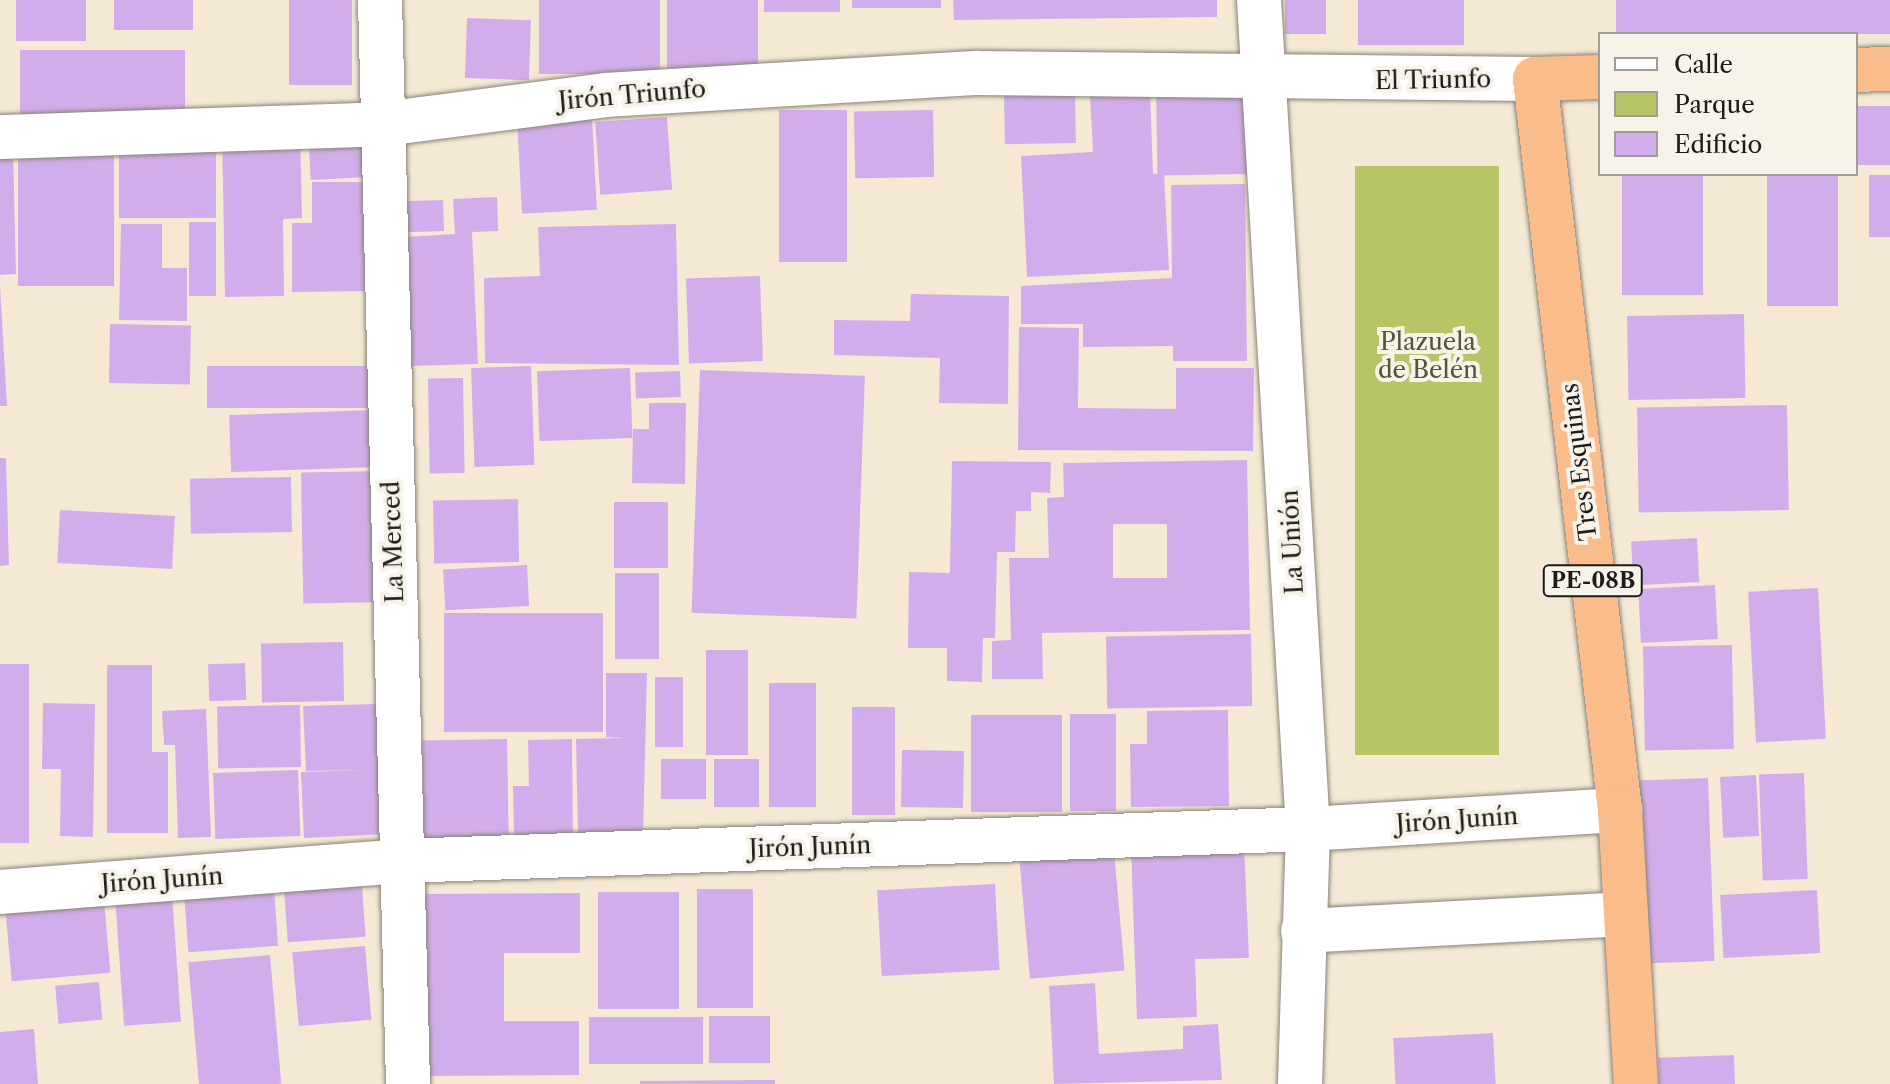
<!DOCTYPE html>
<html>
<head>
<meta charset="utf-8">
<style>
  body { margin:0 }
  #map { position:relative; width:1890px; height:1084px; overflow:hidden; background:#f5e9d5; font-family:"Libre Caslon Text",serif }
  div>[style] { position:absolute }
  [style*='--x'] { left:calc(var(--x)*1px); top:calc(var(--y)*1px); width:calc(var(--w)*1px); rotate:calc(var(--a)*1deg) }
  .green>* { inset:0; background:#b8c567; transform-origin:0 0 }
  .building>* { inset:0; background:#d2adeb; transform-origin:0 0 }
  .roads { filter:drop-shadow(0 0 2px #888278) drop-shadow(0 0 2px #888278) }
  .minor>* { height:44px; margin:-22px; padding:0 22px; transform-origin:22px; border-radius:22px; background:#fff }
  .trunk>* { height:44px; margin:-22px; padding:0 22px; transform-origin:22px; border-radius:22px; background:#f9bc8a }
  span { translate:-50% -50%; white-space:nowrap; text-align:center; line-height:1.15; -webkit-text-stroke:8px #f7f3e8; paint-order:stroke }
  .shield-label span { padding:2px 6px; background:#f7f3e8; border:2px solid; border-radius:6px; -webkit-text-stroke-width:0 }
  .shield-label { font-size:22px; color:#1c1c1c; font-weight:700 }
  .street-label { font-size:24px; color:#1c1c1c }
  .park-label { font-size:24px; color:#535736 }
  .legend { position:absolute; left:1598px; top:32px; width:260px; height:144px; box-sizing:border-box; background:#f7f3e8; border:2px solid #9f9d96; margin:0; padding:10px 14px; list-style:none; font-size:24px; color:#1c1c1c }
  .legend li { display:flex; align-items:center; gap:16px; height:40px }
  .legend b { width:40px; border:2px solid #9f9d96 }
</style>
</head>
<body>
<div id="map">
  <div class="green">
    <div style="left:1499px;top:166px;width:589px;height:144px;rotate:90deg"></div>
  </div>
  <div class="building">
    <div style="left:16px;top:0;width:70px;height:41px"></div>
    <div style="left:114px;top:0;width:79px;height:30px"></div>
    <div style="left:289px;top:0;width:63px;height:85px"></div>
    <div style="left:539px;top:0;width:121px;height:74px"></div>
    <div style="left:667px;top:0;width:91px;height:68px"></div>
    <div style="left:764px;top:0;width:76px;height:12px"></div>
    <div style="left:852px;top:0;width:89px;height:8px"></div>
    <div style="clip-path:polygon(953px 0,1217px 0,1217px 17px,954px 20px)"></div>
    <div style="left:1285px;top:0;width:41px;height:34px"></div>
    <div style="left:1358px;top:0;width:106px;height:45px"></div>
    <div style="left:1616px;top:0;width:274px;height:34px"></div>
    <div style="left:467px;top:18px;width:64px;height:60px;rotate:2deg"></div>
    <div style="left:20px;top:50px;width:165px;height:64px"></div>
    <div style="left:1247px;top:89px;width:85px;height:91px;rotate:89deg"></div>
    <div style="clip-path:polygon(1150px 91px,1153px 174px,1164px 173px,1169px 270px,1027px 277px,1021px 156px,1093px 152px,1090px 95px)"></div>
    <div style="left:1075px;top:92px;width:51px;height:71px;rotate:89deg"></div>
    <div style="left:1890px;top:106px;width:59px;height:34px;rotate:90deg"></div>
    <div style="left:779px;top:110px;width:68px;height:152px"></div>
    <div style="left:933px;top:110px;width:67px;height:79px;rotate:89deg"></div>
    <div style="left:592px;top:117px;width:93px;height:75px;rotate:87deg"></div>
    <div style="left:667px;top:117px;width:73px;height:72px;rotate:86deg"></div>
    <div style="left:367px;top:126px;width:51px;height:59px;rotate:87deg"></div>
    <div style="clip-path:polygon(300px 129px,302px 218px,283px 219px,284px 296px,225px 297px,222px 131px)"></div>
    <div style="left:216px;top:142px;width:76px;height:97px;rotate:90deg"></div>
    <div style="left:18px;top:144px;width:96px;height:142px"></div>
    <div style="clip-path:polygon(0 147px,13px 147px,16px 274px,0 275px)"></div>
    <div style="left:1622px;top:174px;width:81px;height:121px"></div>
    <div style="left:1767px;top:174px;width:71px;height:132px"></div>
    <div style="left:1869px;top:175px;width:21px;height:62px"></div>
    <div style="clip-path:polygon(312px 182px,370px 182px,370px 291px,292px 292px,292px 223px,312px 223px)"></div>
    <div style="clip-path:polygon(1245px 184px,1247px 361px,1173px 361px,1173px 346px,1083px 347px,1083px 324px,1021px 324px,1021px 286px,1172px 278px,1171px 185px)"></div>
    <div style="clip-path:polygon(497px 197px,498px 231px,472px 232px,478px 364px,410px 366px,404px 237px,455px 234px,453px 199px)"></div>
    <div style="left:443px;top:200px;width:31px;height:38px;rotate:88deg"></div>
    <div style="left:189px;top:222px;width:27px;height:74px"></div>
    <div style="clip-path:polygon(121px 224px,162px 224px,162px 268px,187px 268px,187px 321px,119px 320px)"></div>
    <div style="clip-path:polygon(676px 224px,679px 365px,485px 363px,484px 278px,540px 276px,538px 227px)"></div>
    <div style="left:760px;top:276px;width:85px;height:74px;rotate:88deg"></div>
    <div style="clip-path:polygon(0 285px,7px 406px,0 406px)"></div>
    <div style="clip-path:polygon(911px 294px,1009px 296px,1008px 404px,939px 403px,940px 358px,834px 355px,834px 320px,910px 321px)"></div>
    <div style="left:1744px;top:314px;width:84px;height:117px;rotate:89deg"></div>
    <div style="left:110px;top:324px;width:81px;height:59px;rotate:1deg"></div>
    <div style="clip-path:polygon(1019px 327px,1079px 328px,1078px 408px,1176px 409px,1176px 368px,1254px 368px,1253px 451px,1018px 450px)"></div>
    <div style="left:207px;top:366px;width:162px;height:42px"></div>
    <div style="left:531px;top:366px;width:99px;height:60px;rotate:88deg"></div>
    <div style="left:630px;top:368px;width:70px;height:93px;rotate:88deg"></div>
    <div style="left:700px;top:370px;width:165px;height:243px;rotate:2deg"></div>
    <div style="left:680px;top:371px;width:26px;height:45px;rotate:88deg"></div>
    <div style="left:463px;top:378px;width:95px;height:35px;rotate:89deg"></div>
    <div style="clip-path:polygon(649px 403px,686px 403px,685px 484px,632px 483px,633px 429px,649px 429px)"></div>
    <div style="left:1787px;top:405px;width:105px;height:150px;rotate:89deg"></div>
    <div style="left:375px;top:410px;width:57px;height:146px;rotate:88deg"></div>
    <div style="clip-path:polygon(0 458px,6px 458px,9px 565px,0 566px)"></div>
    <div style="clip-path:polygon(evenodd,1247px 460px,1250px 630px,1042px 633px,1043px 679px,992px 679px,992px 641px,1011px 640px,1009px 558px,1049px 558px,1047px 498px,1064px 497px,1063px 463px,1247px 460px,1113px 524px,1167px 524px,1167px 578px,1113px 578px,1113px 524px)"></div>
    <div style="clip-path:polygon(952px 461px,1051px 462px,1050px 493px,1031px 492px,1031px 511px,1016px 511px,1015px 552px,997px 552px,995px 638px,983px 638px,982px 682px,947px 681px,947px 648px,908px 648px,909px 572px,950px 573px)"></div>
    <div style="left:384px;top:471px;width:131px;height:83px;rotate:89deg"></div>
    <div style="left:291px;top:477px;width:55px;height:101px;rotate:89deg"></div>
    <div style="left:518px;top:499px;width:63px;height:85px;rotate:89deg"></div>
    <div style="left:614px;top:502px;width:54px;height:66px"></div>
    <div style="left:60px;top:510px;width:115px;height:53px;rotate:3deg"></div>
    <div style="left:1697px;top:538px;width:44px;height:66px;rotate:87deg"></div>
    <div style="left:527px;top:565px;width:41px;height:84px;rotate:87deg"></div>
    <div style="left:615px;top:573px;width:44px;height:86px"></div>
    <div style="left:1715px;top:585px;width:54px;height:77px;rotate:87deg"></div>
    <div style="left:1818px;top:588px;width:151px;height:70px;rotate:87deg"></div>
    <div style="left:444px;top:613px;width:159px;height:119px"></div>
    <div style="left:1251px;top:634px;width:72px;height:145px;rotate:89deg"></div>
    <div style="left:343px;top:642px;width:59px;height:82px;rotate:89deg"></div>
    <div style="left:1732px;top:645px;width:104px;height:89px;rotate:89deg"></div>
    <div style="left:706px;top:650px;width:42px;height:105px"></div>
    <div style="left:245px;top:663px;width:37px;height:37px;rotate:88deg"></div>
    <div style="left:0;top:664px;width:29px;height:179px"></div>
    <div style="clip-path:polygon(107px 665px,152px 665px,152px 752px,168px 752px,168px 833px,107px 833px)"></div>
    <div style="clip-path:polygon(606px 673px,647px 673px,643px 834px,578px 835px,576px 739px,625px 738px,606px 737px)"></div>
    <div style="left:655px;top:677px;width:28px;height:70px"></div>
    <div style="left:816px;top:683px;width:124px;height:47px;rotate:90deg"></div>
    <div style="clip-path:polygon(43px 703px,95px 704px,93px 837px,60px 836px,61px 769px,42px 769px)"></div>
    <div style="clip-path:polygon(377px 704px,389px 834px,304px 838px,301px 772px,369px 770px,306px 771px,303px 706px)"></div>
    <div style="left:300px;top:705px;width:62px;height:83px;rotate:89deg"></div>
    <div style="left:852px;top:707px;width:43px;height:108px"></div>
    <div style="clip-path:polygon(206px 709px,211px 837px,178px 838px,175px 745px,164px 745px,162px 711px)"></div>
    <div style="clip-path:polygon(1228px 710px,1229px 806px,1131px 807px,1130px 744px,1147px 744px,1147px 711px)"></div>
    <div style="left:1070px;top:714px;width:46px;height:97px"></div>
    <div style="left:971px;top:715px;width:91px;height:97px"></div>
    <div style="left:507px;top:739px;width:100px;height:85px;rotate:89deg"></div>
    <div style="clip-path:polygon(572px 739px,573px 834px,514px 836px,513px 786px,529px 786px,528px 740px)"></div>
    <div style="left:902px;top:750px;width:62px;height:57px;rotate:1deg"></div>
    <div style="left:661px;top:759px;width:45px;height:40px"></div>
    <div style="left:714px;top:759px;width:45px;height:48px"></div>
    <div style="left:298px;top:770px;width:66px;height:85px;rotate:88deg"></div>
    <div style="left:1804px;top:773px;width:106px;height:45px;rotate:88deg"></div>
    <div style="left:1756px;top:775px;width:61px;height:36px;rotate:87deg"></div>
    <div style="left:1708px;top:778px;width:183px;height:79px;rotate:88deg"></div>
    <div style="clip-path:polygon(1244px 844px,1249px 958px,1195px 959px,1197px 1017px,1137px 1019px,1131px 847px)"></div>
    <div style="left:1114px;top:850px;width:121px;height:95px;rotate:85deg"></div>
    <div style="left:995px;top:884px;width:86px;height:118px;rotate:87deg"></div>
    <div style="left:362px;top:885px;width:52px;height:78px;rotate:86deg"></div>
    <div style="left:274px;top:888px;width:58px;height:90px;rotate:86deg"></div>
    <div style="left:753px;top:889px;width:119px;height:56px;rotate:90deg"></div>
    <div style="left:1817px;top:890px;width:63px;height:97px;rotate:87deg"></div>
    <div style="left:598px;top:892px;width:81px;height:117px"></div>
    <div style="clip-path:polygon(580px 893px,580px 953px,504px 953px,504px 1021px,579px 1021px,579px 1075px,422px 1076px,421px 894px)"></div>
    <div style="left:172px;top:894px;width:128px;height:57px;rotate:86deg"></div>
    <div style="left:104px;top:900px;width:73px;height:99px;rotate:85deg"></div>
    <div style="left:365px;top:946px;width:74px;height:73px;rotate:85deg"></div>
    <div style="left:270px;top:955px;width:129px;height:82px;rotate:85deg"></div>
    <div style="left:99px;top:982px;width:38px;height:44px;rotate:85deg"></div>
    <div style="clip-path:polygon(1095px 983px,1099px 1054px,1183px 1049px,1183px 1026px,1218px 1024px,1222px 1080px,1054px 1084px,1049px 986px)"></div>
    <div style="left:770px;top:1016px;width:47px;height:61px;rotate:90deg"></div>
    <div style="left:703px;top:1017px;width:47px;height:114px;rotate:90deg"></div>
    <div style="clip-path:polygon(34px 1029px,38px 1084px,0 1084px,0 1032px)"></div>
    <div style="left:1493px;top:1033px;width:51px;height:100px;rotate:87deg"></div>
    <div style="left:1734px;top:1055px;width:29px;height:76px;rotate:88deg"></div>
    <div style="clip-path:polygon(775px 1080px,775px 1084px,640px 1084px,640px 1081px)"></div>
  </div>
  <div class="roads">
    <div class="minor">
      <div style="--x:380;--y:0;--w:1084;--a:88.52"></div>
      <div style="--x:1259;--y:0;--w:830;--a:86.62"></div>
      <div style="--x:1308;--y:829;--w:255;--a:91.8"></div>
      <div style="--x:0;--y:137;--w:383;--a:-1.9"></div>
      <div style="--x:383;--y:124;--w:224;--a:-7.4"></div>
      <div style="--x:605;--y:95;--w:374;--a:-3.4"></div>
      <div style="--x:978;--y:73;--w:557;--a:0.62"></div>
      <div style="--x:0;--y:892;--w:403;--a:-4.4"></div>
      <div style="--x:402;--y:861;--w:907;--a:-2.02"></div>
      <div style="--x:1308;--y:829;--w:313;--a:-3.5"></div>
      <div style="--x:1303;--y:931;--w:321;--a:-3"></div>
    </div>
    <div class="trunk">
      <div style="--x:1856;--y:70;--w:34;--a:-2"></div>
      <div style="--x:1600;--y:77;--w:65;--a:178.2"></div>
      <div style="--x:1535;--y:79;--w:736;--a:83.37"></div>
      <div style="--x:1620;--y:810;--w:274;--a:86.7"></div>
    </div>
  </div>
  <div class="shield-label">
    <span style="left:1593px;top:581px">PE-08B</span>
  </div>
  <div class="street-label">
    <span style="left:1433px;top:80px;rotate:-1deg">El Triunfo</span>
    <span style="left:632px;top:95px;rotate:-5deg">Jirón Triunfo</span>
    <span style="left:1579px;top:462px;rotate:-97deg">Tres Esquinas</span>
    <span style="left:393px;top:542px;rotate:-92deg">La Merced</span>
    <span style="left:1292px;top:542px;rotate:-93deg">La Unión</span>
    <span style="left:1457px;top:820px;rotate:-4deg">Jirón Junín</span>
    <span style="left:810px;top:847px;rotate:-2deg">Jirón Junín</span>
    <span style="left:162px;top:880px;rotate:-4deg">Jirón Junín</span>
  </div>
  <div class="park-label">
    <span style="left:1428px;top:356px">Plazuela<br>de Belén</span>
  </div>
  <ul class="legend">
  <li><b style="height:10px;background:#fff"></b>Calle</li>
  <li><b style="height:22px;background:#b8c567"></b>Parque</li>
  <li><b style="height:22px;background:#d2adeb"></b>Edificio</li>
  </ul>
</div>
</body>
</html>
